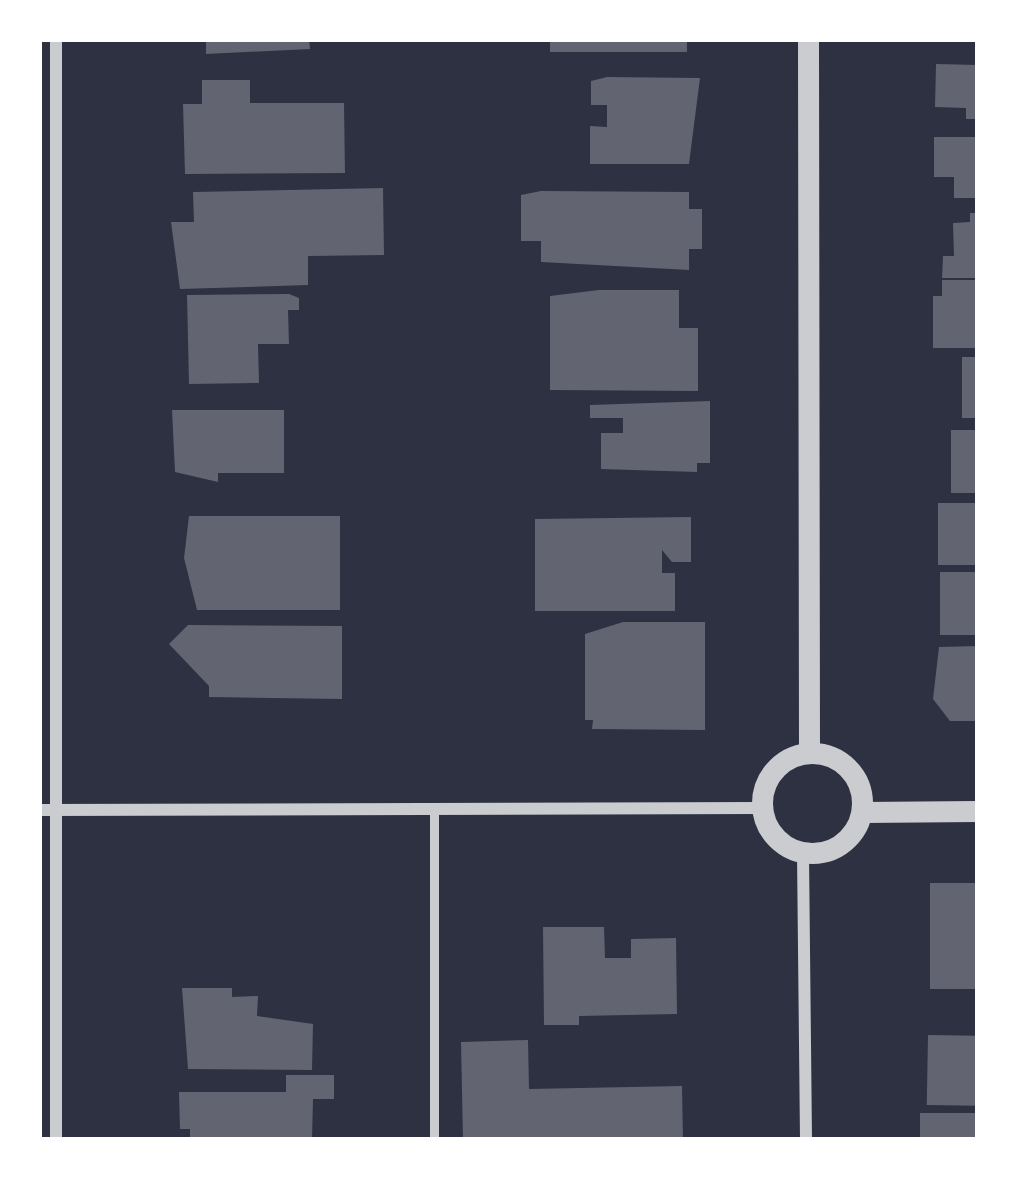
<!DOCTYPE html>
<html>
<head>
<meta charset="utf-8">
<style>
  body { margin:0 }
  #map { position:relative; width:1017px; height:1179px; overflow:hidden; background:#2d3142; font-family:Quicksand,sans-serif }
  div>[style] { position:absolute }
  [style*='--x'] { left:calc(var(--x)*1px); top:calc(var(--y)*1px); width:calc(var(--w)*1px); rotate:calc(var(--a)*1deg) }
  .building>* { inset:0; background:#626471; transform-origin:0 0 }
  .service>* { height:9px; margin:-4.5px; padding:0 4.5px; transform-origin:4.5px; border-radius:4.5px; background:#caccd0 }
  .minor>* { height:12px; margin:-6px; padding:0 6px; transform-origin:6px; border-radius:6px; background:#caccd0 }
  .tertiary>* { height:21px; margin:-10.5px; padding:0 10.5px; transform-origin:10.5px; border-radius:10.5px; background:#caccd0 }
  .tertiary>.ring { margin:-10.5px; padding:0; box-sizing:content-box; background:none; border:21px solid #caccd0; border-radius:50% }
  span { translate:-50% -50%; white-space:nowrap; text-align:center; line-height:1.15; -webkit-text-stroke:9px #fff; paint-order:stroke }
  .frame { position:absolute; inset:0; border:42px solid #fff; pointer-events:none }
</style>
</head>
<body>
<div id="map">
  <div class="building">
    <div style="clip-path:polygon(206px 39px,309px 39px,310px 49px,206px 54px)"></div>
    <div style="left:550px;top:39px;width:137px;height:13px"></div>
    <div style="clip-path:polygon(936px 64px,978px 65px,978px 119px,966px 119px,966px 108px,935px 107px)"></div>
    <div style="clip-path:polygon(607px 77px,700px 78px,689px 164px,590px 164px,590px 126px,607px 127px,607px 105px,591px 105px,591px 81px)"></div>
    <div style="clip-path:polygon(202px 80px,250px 80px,250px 103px,344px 103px,345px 173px,185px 174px,183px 104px,202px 104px)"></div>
    <div style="clip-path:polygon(934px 137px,978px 137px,978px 198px,954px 198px,954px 177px,934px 177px)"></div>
    <div style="clip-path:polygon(383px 188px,384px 255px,308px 256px,308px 285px,180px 289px,171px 222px,194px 222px,193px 192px)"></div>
    <div style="clip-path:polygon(541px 191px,689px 192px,689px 209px,702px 209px,702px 249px,689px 249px,689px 270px,541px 262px,541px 241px,521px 241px,521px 195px)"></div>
    <div style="clip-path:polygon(970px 213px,978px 213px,978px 278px,942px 278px,943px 256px,954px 256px,953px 223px,970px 222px)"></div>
    <div style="clip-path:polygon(942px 280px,978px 280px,978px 348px,933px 348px,933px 296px,942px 296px)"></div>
    <div style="clip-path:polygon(599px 290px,679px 290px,679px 328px,698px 328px,698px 391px,550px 390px,550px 296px)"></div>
    <div style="clip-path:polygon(289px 294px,299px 298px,299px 310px,288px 310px,289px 344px,258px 344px,259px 383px,189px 384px,187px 295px)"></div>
    <div style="left:962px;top:357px;width:16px;height:61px"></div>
    <div style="clip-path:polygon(710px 401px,710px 463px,697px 463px,697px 472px,601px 469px,601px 433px,623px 433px,623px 418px,590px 418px,590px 405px)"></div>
    <div style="clip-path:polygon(172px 410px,284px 410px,284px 473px,218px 473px,218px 482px,175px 472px)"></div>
    <div style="left:978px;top:430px;width:63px;height:27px;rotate:90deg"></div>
    <div style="left:938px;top:503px;width:40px;height:62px"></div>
    <div style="clip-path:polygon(189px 516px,340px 516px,340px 610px,197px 610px,184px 558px)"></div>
    <div style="clip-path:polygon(691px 517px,691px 562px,672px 562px,662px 550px,662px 573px,675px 573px,675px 611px,535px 611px,535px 519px)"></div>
    <div style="left:940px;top:572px;width:38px;height:63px"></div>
    <div style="clip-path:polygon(623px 622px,705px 622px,705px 730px,592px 729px,593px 720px,585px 720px,585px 634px)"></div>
    <div style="clip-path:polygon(188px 625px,342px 626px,342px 699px,209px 697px,209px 686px,169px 644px)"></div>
    <div style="clip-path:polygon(978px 646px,978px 721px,950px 721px,933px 699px,939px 647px)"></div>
    <div style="left:930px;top:883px;width:48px;height:106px"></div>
    <div style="clip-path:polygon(543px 927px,604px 927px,605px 958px,631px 958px,631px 939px,676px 938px,677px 1014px,579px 1016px,579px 1025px,544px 1025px)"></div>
    <div style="clip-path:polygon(182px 988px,232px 988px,232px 997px,258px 996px,257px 1016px,313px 1024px,312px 1070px,188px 1069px)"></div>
    <div style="left:928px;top:1035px;width:50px;height:70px;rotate:1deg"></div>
    <div style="clip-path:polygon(528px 1040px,529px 1089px,682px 1086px,683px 1140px,463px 1140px,461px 1042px)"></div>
    <div style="clip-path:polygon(286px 1075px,334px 1075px,334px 1099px,313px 1099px,312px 1140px,190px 1140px,190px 1129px,180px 1129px,179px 1092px,286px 1092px)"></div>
    <div style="left:978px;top:1113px;width:27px;height:58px;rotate:90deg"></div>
  </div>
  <div class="service">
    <div style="--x:434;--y:809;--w:331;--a:90"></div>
  </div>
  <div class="minor">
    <div style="--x:39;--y:810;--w:722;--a:-0.16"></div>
    <div style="--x:803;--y:853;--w:287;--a:89.4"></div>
    <div style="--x:56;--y:1140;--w:1101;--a:-90"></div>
  </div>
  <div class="tertiary">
    <div style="--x:808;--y:39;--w:714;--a:89.92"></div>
    <div class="ring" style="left:762px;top:753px;width:79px;height:79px"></div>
    <div style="--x:862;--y:812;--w:116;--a:-0.5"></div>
  </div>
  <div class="frame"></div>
</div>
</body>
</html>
